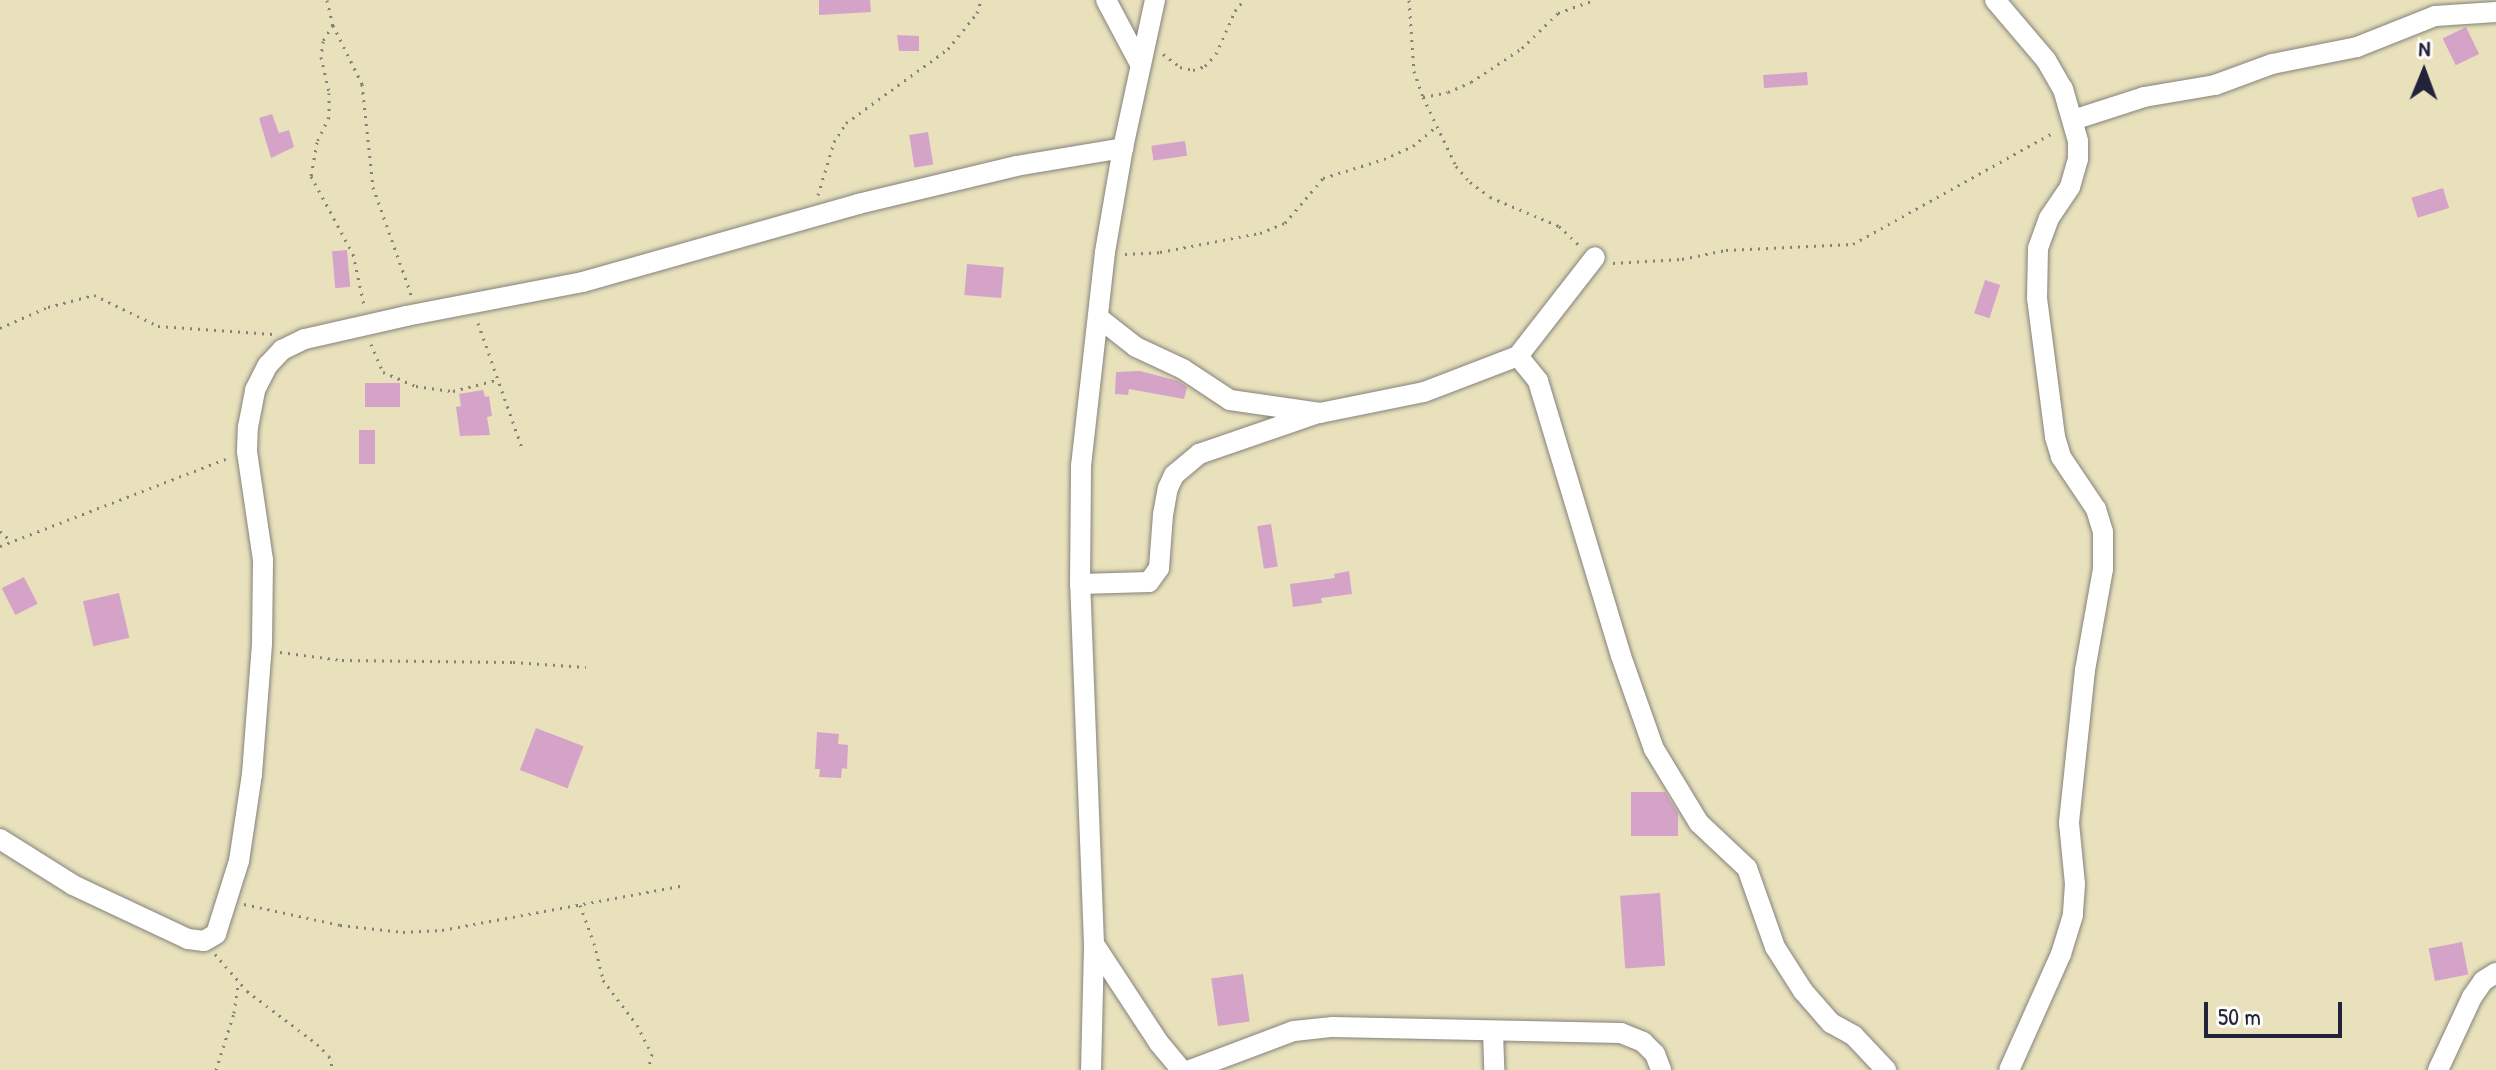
<!DOCTYPE html>
<html>
<head>
<meta charset="utf-8">
<style>
  body { margin:0 }
  #map { position:relative; width:2496px; height:1070px; overflow:hidden; background:#e8e1bc; font-family:"Patrick Hand",sans-serif }
  div>[style] { position:absolute }
  [style*='--x'] { left:calc(var(--x)*1px); top:calc(var(--y)*1px); width:calc(var(--w)*1px); rotate:calc(var(--a)*1deg) }
  .building>* { inset:0; background:#d5a3c8; transform-origin:0 0 }
  .path>* { height:3px; margin-top:-1.5px; transform-origin:0; background:repeating-linear-gradient(90deg,#85827c 0 2px,transparent 0 8px) }
  .roads { filter:drop-shadow(0 0 2px #85827c) drop-shadow(0 0 2px #85827c) }
  .minor>* { height:20px; margin:-10px; padding:0 10px; transform-origin:10px; border-radius:10px; background:#fff }
  span { translate:-50% -50%; white-space:nowrap; text-align:center; line-height:1.15; -webkit-text-stroke:7px #fdfcf7; paint-order:stroke }
  .north { position:absolute; left:2384px; top:32px; width:80px; height:80px; -webkit-text-stroke:6px #fdfcf7; paint-order:stroke; rotate:1deg; font-size:22px; font-weight:700; line-height:32px; text-align:center; color:#22223b }
  .north::after { content:''; display:block; margin:auto; width:28px; height:36px; background:#22223b; clip-path:polygon(50% 0,100% 100%,50% 72%,0 100%) }
  .scale { position:absolute; left:2204px; top:1002px; width:138px; height:36px; box-sizing:border-box; border:4px solid #22223b; border-top:0; padding-left:10px; font-size:24px; line-height:28px; white-space:nowrap; color:#22223b; -webkit-text-stroke:6px #fdfcf7; paint-order:stroke }
</style>
</head>
<body>
<div id="map">
  <div class="building">
    <div style="clip-path:polygon(819px 0,870px 0,871px 12px,819px 15px)"></div>
    <div style="left:2466px;top:27px;width:30px;height:26px;rotate:64deg"></div>
    <div style="clip-path:polygon(897px 35px,919px 36px,919px 51px,899px 51px)"></div>
    <div style="left:1807px;top:72px;width:13px;height:44px;rotate:86deg"></div>
    <div style="clip-path:polygon(272px 114px,279px 133px,289px 130px,294px 147px,271px 158px,259px 118px)"></div>
    <div style="left:928px;top:132px;width:33px;height:19px;rotate:81deg"></div>
    <div style="left:1185px;top:141px;width:15px;height:34px;rotate:82deg"></div>
    <div style="left:2443px;top:188px;width:21px;height:33px;rotate:73deg"></div>
    <div style="left:347px;top:250px;width:37px;height:15px;rotate:85deg"></div>
    <div style="left:967px;top:264px;width:37px;height:31px;rotate:5deg"></div>
    <div style="left:1985px;top:280px;width:16px;height:35px;rotate:18deg"></div>
    <div style="clip-path:polygon(1140px 371px,1178px 381px,1187px 387px,1184px 399px,1129px 389px,1128px 395px,1115px 394px,1116px 372px)"></div>
    <div style="left:400px;top:383px;width:24px;height:35px;rotate:90deg"></div>
    <div style="clip-path:polygon(483px 390px,485px 397px,489px 396px,492px 416px,487px 417px,490px 435px,460px 436px,456px 407px,461px 406px,459px 394px)"></div>
    <div style="left:359px;top:430px;width:16px;height:34px"></div>
    <div style="left:1271px;top:524px;width:43px;height:14px;rotate:81deg"></div>
    <div style="clip-path:polygon(1349px 571px,1352px 594px,1321px 598px,1322px 603px,1293px 607px,1290px 584px,1335px 578px,1334px 574px)"></div>
    <div style="left:24px;top:577px;width:30px;height:25px;rotate:63deg"></div>
    <div style="left:119px;top:593px;width:46px;height:37px;rotate:77deg"></div>
    <div style="left:536px;top:728px;width:51px;height:45px;rotate:21deg"></div>
    <div style="clip-path:polygon(817px 732px,839px 734px,838px 744px,848px 745px,847px 769px,842px 768px,841px 778px,819px 777px,820px 769px,815px 769px)"></div>
    <div style="clip-path:polygon(1631px 792px,1665px 792px,1678px 813px,1678px 836px,1631px 836px)"></div>
    <div style="left:1660px;top:893px;width:73px;height:40px;rotate:86deg"></div>
    <div style="left:2462px;top:942px;width:33px;height:34px;rotate:79deg"></div>
    <div style="left:1243px;top:974px;width:48px;height:32px;rotate:82deg"></div>
  </div>
  <div class="path">
    <div style="--x:327;--y:0;--w:26;--a:77"></div>
    <div style="--x:333;--y:25;--w:66;--a:63.8"></div>
    <div style="--x:362;--y:84;--w:104;--a:83.9"></div>
    <div style="--x:373;--y:187;--w:117;--a:70.5"></div>
    <div style="--x:1409;--y:0;--w:71;--a:86"></div>
    <div style="--x:1414;--y:71;--w:28;--a:71"></div>
    <div style="--x:1423;--y:97;--w:76;--a:64.4"></div>
    <div style="--x:1456;--y:166;--w:21;--a:49"></div>
    <div style="--x:1470;--y:182;--w:25;--a:37"></div>
    <div style="--x:1490;--y:197;--w:75;--a:22.8"></div>
    <div style="--x:1559;--y:226;--w:28;--a:44"></div>
    <div style="--x:333;--y:25;--w:19;--a:122"></div>
    <div style="--x:323;--y:41;--w:16;--a:97"></div>
    <div style="--x:321;--y:57;--w:37;--a:77"></div>
    <div style="--x:329;--y:93;--w:24;--a:90"></div>
    <div style="--x:329;--y:117;--w:28;--a:116"></div>
    <div style="--x:317;--y:142;--w:35;--a:100"></div>
    <div style="--x:311;--y:176;--w:89;--a:61.7"></div>
    <div style="--x:353;--y:254;--w:52;--a:77.8"></div>
    <div style="--x:1163;--y:54;--w:21;--a:37"></div>
    <div style="--x:1180;--y:67;--w:13;--a:13"></div>
    <div style="--x:1193;--y:70;--w:13;--a:-18"></div>
    <div style="--x:1205;--y:66;--w:16;--a:-47"></div>
    <div style="--x:1216;--y:54;--w:47;--a:-66.2"></div>
    <div style="--x:1235;--y:11;--w:14;--a:-51"></div>
    <div style="--x:1423;--y:97;--w:25;--a:-11"></div>
    <div style="--x:1448;--y:92;--w:25;--a:-23"></div>
    <div style="--x:1471;--y:82;--w:61;--a:-33.7"></div>
    <div style="--x:1522;--y:48;--w:50;--a:-44.2"></div>
    <div style="--x:1558;--y:13;--w:38;--a:-20"></div>
    <div style="--x:818;--y:195;--w:55;--a:-73.2"></div>
    <div style="--x:834;--y:142;--w:22;--a:-58"></div>
    <div style="--x:846;--y:123;--w:126;--a:-36"></div>
    <div style="--x:948;--y:49;--w:46;--a:-51.1"></div>
    <div style="--x:977;--y:13;--w:14;--a:-73"></div>
    <div style="--x:1125;--y:254;--w:35;--a:-3"></div>
    <div style="--x:1160;--y:252;--w:102;--a:-10.8"></div>
    <div style="--x:1260;--y:233;--w:27;--a:-22"></div>
    <div style="--x:1285;--y:223;--w:59;--a:-49.8"></div>
    <div style="--x:1323;--y:178;--w:64;--a:-17.3"></div>
    <div style="--x:1384;--y:159;--w:32;--a:-24"></div>
    <div style="--x:1413;--y:146;--w:30;--a:-40"></div>
    <div style="--x:1613;--y:263;--w:69;--a:-3.3"></div>
    <div style="--x:1682;--y:259;--w:45;--a:-11.6"></div>
    <div style="--x:1726;--y:250;--w:127;--a:-2.7"></div>
    <div style="--x:1853;--y:244;--w:230;--a:-29.1"></div>
    <div style="--x:478;--y:323;--w:136;--a:70.6"></div>
    <div style="--x:0;--y:328;--w:52;--a:-23.6"></div>
    <div style="--x:48;--y:307;--w:48;--a:-14.6"></div>
    <div style="--x:94;--y:295;--w:71;--a:25.8"></div>
    <div style="--x:158;--y:326;--w:115;--a:4"></div>
    <div style="--x:371;--y:344;--w:30;--a:67"></div>
    <div style="--x:383;--y:372;--w:36;--a:23"></div>
    <div style="--x:416;--y:386;--w:37;--a:8"></div>
    <div style="--x:453;--y:391;--w:44;--a:-14.3"></div>
    <div style="--x:0;--y:531;--w:15;--a:42"></div>
    <div style="--x:0;--y:546;--w:244;--a:-21.1"></div>
    <div style="--x:280;--y:652;--w:63;--a:7.4"></div>
    <div style="--x:342;--y:660;--w:171;--a:0.7"></div>
    <div style="--x:513;--y:662;--w:73;--a:3.9"></div>
    <div style="--x:244;--y:904;--w:98;--a:12.3"></div>
    <div style="--x:340;--y:925;--w:63;--a:6.3"></div>
    <div style="--x:403;--y:932;--w:39;--a:-3"></div>
    <div style="--x:442;--y:930;--w:246;--a:-10.5"></div>
    <div style="--x:580;--y:905;--w:40;--a:69.8"></div>
    <div style="--x:594;--y:943;--w:38;--a:76"></div>
    <div style="--x:603;--y:980;--w:56;--a:52.9"></div>
    <div style="--x:637;--y:1025;--w:33;--a:63"></div>
    <div style="--x:652;--y:1054;--w:16;--a:104"></div>
    <div style="--x:215;--y:954;--w:49;--a:49.1"></div>
    <div style="--x:247;--y:991;--w:88;--a:37.1"></div>
    <div style="--x:317;--y:1044;--w:17;--a:45"></div>
    <div style="--x:329;--y:1056;--w:15;--a:74"></div>
    <div style="--x:216;--y:1070;--w:60;--a:-72.5"></div>
    <div style="--x:234;--y:1013;--w:30;--a:-82"></div>
  </div>
  <div class="roads">
    <div class="minor">
      <div style="--x:1106;--y:0;--w:72;--a:62"></div>
      <div style="--x:1995;--y:0;--w:79;--a:49.6"></div>
      <div style="--x:2046;--y:60;--w:34;--a:60"></div>
      <div style="--x:2063;--y:89;--w:54;--a:73.9"></div>
      <div style="--x:2078;--y:141;--w:18;--a:90"></div>
      <div style="--x:2078;--y:159;--w:29;--a:106"></div>
      <div style="--x:2070;--y:187;--w:37;--a:124"></div>
      <div style="--x:2049;--y:218;--w:32;--a:110"></div>
      <div style="--x:2038;--y:248;--w:50;--a:91.1"></div>
      <div style="--x:2037;--y:298;--w:140;--a:82.6"></div>
      <div style="--x:2055;--y:437;--w:21;--a:73"></div>
      <div style="--x:2061;--y:457;--w:63;--a:56.1"></div>
      <div style="--x:2096;--y:509;--w:24;--a:73"></div>
      <div style="--x:2103;--y:532;--w:37;--a:90"></div>
      <div style="--x:2103;--y:569;--w:103;--a:100.1"></div>
      <div style="--x:2085;--y:670;--w:154;--a:96"></div>
      <div style="--x:2069;--y:823;--w:61;--a:84.4"></div>
      <div style="--x:2075;--y:884;--w:31;--a:94"></div>
      <div style="--x:2073;--y:915;--w:41;--a:107.1"></div>
      <div style="--x:2061;--y:954;--w:127;--a:114.1"></div>
      <div style="--x:2073;--y:120;--w:75;--a:-17.9"></div>
      <div style="--x:2144;--y:97;--w:72;--a:-9.6"></div>
      <div style="--x:2215;--y:85;--w:61;--a:-20.2"></div>
      <div style="--x:2272;--y:64;--w:87;--a:-11.3"></div>
      <div style="--x:2357;--y:47;--w:84;--a:-21.7"></div>
      <div style="--x:2435;--y:16;--w:61;--a:-3.8"></div>
      <div style="--x:1099;--y:318;--w:47;--a:38.1"></div>
      <div style="--x:1136;--y:347;--w:52;--a:25.1"></div>
      <div style="--x:1183;--y:369;--w:56;--a:33.4"></div>
      <div style="--x:1230;--y:400;--w:91;--a:8.2"></div>
      <div style="--x:1320;--y:413;--w:106;--a:-11.4"></div>
      <div style="--x:1424;--y:392;--w:101;--a:-21"></div>
      <div style="--x:1518;--y:356;--w:125;--a:-52.1"></div>
      <div style="--x:1518;--y:356;--w:32;--a:51"></div>
      <div style="--x:1538;--y:381;--w:287;--a:73.2"></div>
      <div style="--x:1621;--y:656;--w:99;--a:70.5"></div>
      <div style="--x:1654;--y:749;--w:87;--a:58.7"></div>
      <div style="--x:1699;--y:823;--w:66;--a:43.2"></div>
      <div style="--x:1747;--y:868;--w:84;--a:70.5"></div>
      <div style="--x:1775;--y:947;--w:52;--a:57.5"></div>
      <div style="--x:1803;--y:991;--w:43;--a:48.8"></div>
      <div style="--x:1831;--y:1023;--w:26;--a:29"></div>
      <div style="--x:1854;--y:1036;--w:47;--a:46.7"></div>
      <div style="--x:1080;--y:584;--w:69;--a:-1.7"></div>
      <div style="--x:1149;--y:582;--w:17;--a:-54"></div>
      <div style="--x:1159;--y:568;--w:53;--a:-85.7"></div>
      <div style="--x:1163;--y:515;--w:27;--a:-80"></div>
      <div style="--x:1168;--y:488;--w:14;--a:-65"></div>
      <div style="--x:1174;--y:475;--w:33;--a:-40"></div>
      <div style="--x:1199;--y:454;--w:126;--a:-19"></div>
      <div style="--x:0;--y:839;--w:86;--a:32.2"></div>
      <div style="--x:73;--y:885;--w:127;--a:25.2"></div>
      <div style="--x:188;--y:939;--w:16;--a:7"></div>
      <div style="--x:204;--y:941;--w:14;--a:-30"></div>
      <div style="--x:216;--y:934;--w:77;--a:-72.5"></div>
      <div style="--x:239;--y:861;--w:88;--a:-81.5"></div>
      <div style="--x:252;--y:774;--w:131;--a:-85.6"></div>
      <div style="--x:262;--y:643;--w:83;--a:-89.3"></div>
      <div style="--x:263;--y:560;--w:110;--a:-98.4"></div>
      <div style="--x:247;--y:451;--w:24;--a:-88"></div>
      <div style="--x:248;--y:427;--w:38;--a:-79"></div>
      <div style="--x:255;--y:390;--w:28;--a:-63"></div>
      <div style="--x:268;--y:365;--w:21;--a:-47"></div>
      <div style="--x:282;--y:350;--w:25;--a:-26"></div>
      <div style="--x:305;--y:339;--w:104;--a:-12.8"></div>
      <div style="--x:406;--y:316;--w:180;--a:-10.9"></div>
      <div style="--x:583;--y:282;--w:286;--a:-15.8"></div>
      <div style="--x:858;--y:204;--w:163;--a:-13.5"></div>
      <div style="--x:1016;--y:166;--w:109;--a:-9.5"></div>
      <div style="--x:1094;--y:944;--w:118;--a:56.7"></div>
      <div style="--x:1159;--y:1043;--w:35;--a:50"></div>
      <div style="--x:1493;--y:1032;--w:38;--a:88"></div>
      <div style="--x:1091;--y:1070;--w:126;--a:-88.6"></div>
      <div style="--x:1094;--y:944;--w:360;--a:-92.2"></div>
      <div style="--x:1080;--y:584;--w:118;--a:-89.5"></div>
      <div style="--x:1081;--y:466;--w:215;--a:-83.6"></div>
      <div style="--x:1105;--y:252;--w:106;--a:-80.2"></div>
      <div style="--x:1123;--y:148;--w:151;--a:-77.8"></div>
      <div style="--x:1190;--y:1070;--w:111;--a:-20.6"></div>
      <div style="--x:1294;--y:1031;--w:39;--a:-6"></div>
      <div style="--x:1333;--y:1027;--w:288;--a:1.2"></div>
      <div style="--x:1621;--y:1033;--w:24;--a:22"></div>
      <div style="--x:1643;--y:1042;--w:17;--a:45"></div>
      <div style="--x:1655;--y:1054;--w:17;--a:69"></div>
      <div style="--x:2438;--y:1070;--w:81;--a:-65"></div>
      <div style="--x:2472;--y:997;--w:19;--a:-55"></div>
      <div style="--x:2483;--y:981;--w:15;--a:-32"></div>
    </div>
  </div>
  <div class="north">N</div>
  <div class="scale">50 m</div>
</div>
</body>
</html>
